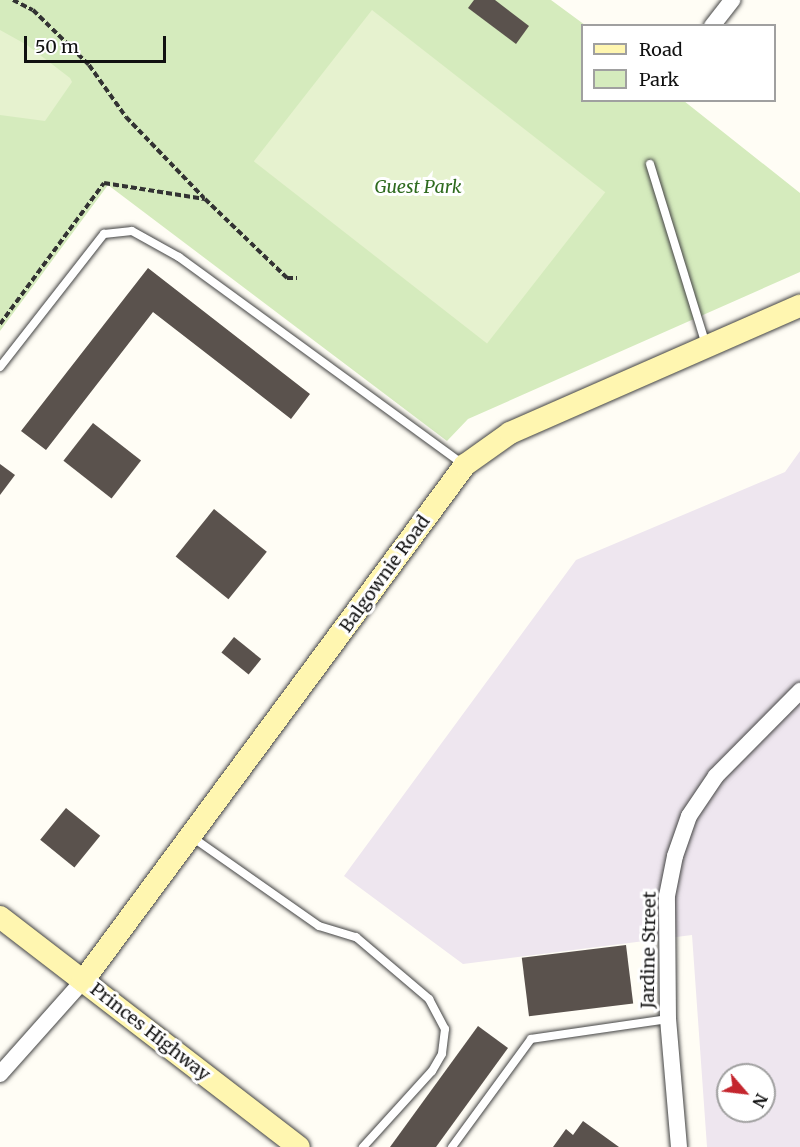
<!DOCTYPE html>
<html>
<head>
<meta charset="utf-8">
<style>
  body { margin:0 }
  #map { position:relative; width:800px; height:1147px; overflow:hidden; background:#fffdf5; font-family:Merriweather,serif }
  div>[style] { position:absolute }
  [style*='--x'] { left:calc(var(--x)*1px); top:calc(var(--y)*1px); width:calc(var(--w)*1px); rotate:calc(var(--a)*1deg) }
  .industrial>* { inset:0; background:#eee6ef }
  .green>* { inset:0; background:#d5ebbd }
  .pitch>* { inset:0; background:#e6f2cf; transform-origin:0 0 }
  .building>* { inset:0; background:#5a524d; transform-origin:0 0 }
  .path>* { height:4px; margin-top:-2px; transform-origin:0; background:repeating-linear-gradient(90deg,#333 0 6px,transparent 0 9px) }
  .roads { filter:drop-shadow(0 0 2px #444) drop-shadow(0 0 2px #444) }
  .lane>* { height:8px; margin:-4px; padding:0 4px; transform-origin:4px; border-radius:4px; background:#fff }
  .street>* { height:16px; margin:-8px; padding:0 8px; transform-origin:8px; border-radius:8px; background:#fff }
  .secondary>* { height:22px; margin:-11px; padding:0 11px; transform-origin:11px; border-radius:11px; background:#fff6b0 }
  span { translate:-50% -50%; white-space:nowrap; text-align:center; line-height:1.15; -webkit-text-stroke:6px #fff; paint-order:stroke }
  .park-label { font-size:18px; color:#2f6b1f; font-style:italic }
  .street-label { font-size:18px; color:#111 }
  .legend { position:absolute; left:581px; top:24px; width:195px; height:78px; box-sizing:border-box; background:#fff; border:2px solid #a0a0a0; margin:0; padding:8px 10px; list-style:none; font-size:18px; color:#111 }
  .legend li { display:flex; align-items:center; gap:12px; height:30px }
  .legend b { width:30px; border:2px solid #a0a0a0 }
  .north { position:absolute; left:716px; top:1063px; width:60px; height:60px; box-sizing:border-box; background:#fff; border:2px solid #a0a0a0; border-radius:50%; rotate:118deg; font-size:16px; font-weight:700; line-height:24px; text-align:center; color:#111 }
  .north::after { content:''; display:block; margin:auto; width:21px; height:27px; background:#c4262e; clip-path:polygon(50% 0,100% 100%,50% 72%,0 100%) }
  .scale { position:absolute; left:24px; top:36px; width:142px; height:27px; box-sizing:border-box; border:3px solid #111; border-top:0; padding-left:8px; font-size:18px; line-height:21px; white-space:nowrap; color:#111; -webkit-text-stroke:4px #fff; paint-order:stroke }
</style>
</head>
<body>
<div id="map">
  <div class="industrial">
    <div style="clip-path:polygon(evenodd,800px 451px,800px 1147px,707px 1147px,692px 935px,463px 964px,344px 876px,576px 560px,785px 472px,800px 451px,728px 1075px,764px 1075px,764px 1111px,728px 1111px,728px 1075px)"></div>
  </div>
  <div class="green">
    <div style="clip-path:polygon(0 0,551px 0,585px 25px,582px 100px,684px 101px,800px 193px,800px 272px,468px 419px,447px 441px,108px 185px,0 331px)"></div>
  </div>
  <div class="pitch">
    <div style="left:372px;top:10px;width:296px;height:192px;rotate:38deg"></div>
    <div style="clip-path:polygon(0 30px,27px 45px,70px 78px,72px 82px,45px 121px,0 115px)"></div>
  </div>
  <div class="building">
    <div style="clip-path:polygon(474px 0,495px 0,529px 26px,516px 44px,468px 8px)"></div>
    <div style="clip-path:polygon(148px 268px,310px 394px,291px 419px,153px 312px,46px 450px,21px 431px)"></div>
    <div style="left:93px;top:423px;width:61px;height:48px;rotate:38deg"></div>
    <div style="clip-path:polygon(0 464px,15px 475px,0 495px)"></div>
    <div style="left:214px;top:509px;width:68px;height:61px;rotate:39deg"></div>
    <div style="left:234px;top:637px;width:35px;height:20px;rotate:39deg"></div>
    <div style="left:66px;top:808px;width:44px;height:41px;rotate:39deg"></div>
    <div style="left:626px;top:945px;width:59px;height:105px;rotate:83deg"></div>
    <div style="clip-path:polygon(478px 1026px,508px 1048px,436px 1147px,390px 1147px)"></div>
    <div style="clip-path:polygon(583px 1121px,619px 1147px,553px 1147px,566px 1129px,573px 1135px)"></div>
  </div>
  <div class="path">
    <div style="--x:13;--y:0;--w:22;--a:27"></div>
    <div style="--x:33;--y:10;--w:78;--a:44.5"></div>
    <div style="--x:89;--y:65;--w:64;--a:54.6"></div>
    <div style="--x:126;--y:117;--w:112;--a:46.1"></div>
    <div style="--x:0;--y:324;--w:175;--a:-53.6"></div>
    <div style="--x:104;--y:183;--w:102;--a:9"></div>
    <div style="--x:205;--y:199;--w:114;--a:43.9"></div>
    <div style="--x:287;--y:278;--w:10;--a:0"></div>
  </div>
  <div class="roads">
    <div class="lane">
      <div style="--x:650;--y:164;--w:189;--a:72.8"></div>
      <div style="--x:0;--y:367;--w:169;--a:-52"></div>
      <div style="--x:104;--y:234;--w:28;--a:-6"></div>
      <div style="--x:132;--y:231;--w:54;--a:29"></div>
      <div style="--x:179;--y:257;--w:351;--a:36.1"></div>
      <div style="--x:192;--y:837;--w:155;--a:35"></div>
      <div style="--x:319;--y:926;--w:39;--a:17"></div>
      <div style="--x:356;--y:937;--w:96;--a:40.3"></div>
      <div style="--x:429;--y:999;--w:34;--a:62"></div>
      <div style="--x:445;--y:1029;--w:25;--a:97"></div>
      <div style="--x:442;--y:1054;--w:20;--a:120"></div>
      <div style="--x:432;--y:1071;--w:103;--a:132.2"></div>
      <div style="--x:452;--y:1147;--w:134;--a:-53.8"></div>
      <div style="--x:531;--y:1039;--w:138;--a:-8.3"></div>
    </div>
    <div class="street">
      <div style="--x:712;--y:26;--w:33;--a:-52"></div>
      <div style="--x:0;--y:1074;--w:125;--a:-48.3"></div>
      <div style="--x:679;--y:1147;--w:128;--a:-94.9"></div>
      <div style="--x:668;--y:1019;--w:123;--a:-90.5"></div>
      <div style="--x:667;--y:896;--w:41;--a:-78.7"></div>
      <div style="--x:675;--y:856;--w:42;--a:-70.7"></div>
      <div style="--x:689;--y:816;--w:48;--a:-56"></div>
      <div style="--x:716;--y:776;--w:120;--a:-45.3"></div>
    </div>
    <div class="secondary">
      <div style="--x:0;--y:917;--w:377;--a:37.6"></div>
      <div style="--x:83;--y:981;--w:642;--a:-53.49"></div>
      <div style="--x:465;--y:465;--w:55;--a:-35.4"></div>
      <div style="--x:510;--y:433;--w:317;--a:-23.7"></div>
    </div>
  </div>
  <div class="park-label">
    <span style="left:418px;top:187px">Guest Park</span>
  </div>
  <div class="street-label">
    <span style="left:385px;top:574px;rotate:-54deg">Balgownie Road</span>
    <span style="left:649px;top:950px;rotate:-89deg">Jardine Street</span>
    <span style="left:150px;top:1032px;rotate:38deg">Princes Highway</span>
  </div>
  <ul class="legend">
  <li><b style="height:8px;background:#fff6b0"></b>Road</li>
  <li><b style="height:16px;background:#d5ebbd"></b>Park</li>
  </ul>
  <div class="north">N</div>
  <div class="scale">50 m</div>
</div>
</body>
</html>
